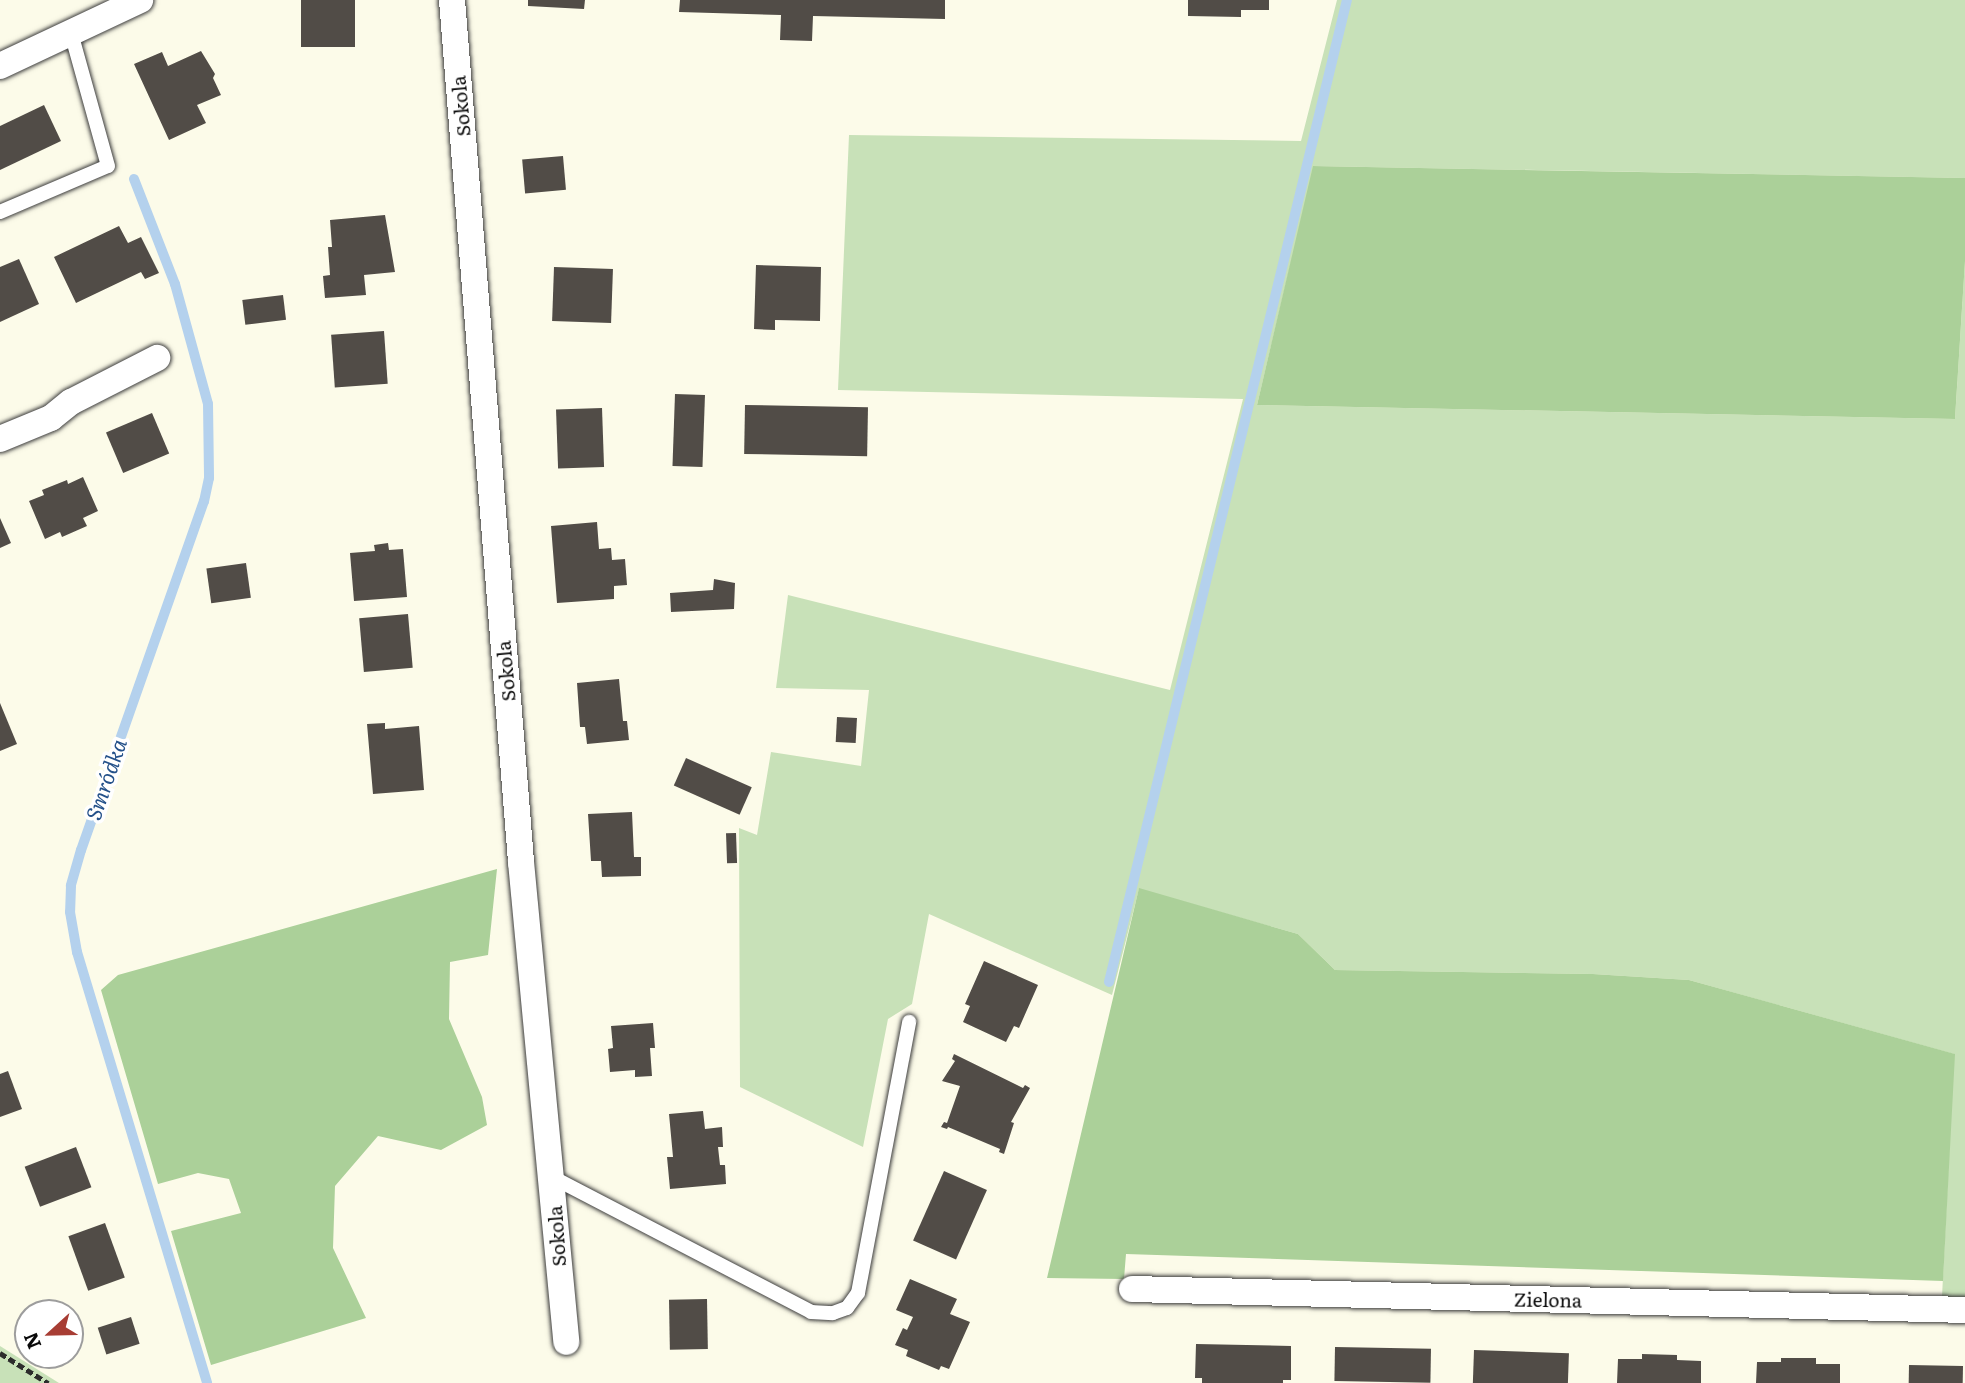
<!DOCTYPE html>
<html>
<head>
<meta charset="utf-8">
<style>
  body { margin:0 }
  #map { position:relative; width:1965px; height:1383px; overflow:hidden; background:#fcfbe9; font-family:Literata,serif }
  div>[style] { position:absolute }
  [style*='--x'] { left:calc(var(--x)*1px); top:calc(var(--y)*1px); width:calc(var(--w)*1px); rotate:calc(var(--a)*1deg) }
  .green>* { inset:0; background:#c8e1b8 }
  .forest>* { inset:0; background:#abd099 }
  .stream>* { height:10px; margin:-5px; padding:0 5px; transform-origin:5px; border-radius:5px; background:#b4d1ed }
  .building>* { inset:0; background:#514c47; transform-origin:0 0 }
  .path>* { height:4.5px; margin-top:-2.25px; transform-origin:0; background:repeating-linear-gradient(90deg,#2c2c2c 0 7px,transparent 0 10.5px) }
  .roads { filter:drop-shadow(0 0 2px #3d3d3d) drop-shadow(0 0 2px #3d3d3d) }
  .lane>* { height:14px; margin:-7px; padding:0 7px; transform-origin:7px; border-radius:7px; background:#fff }
  .street>* { height:26px; margin:-13px; padding:0 13px; transform-origin:13px; border-radius:13px; background:#fff }
  span { translate:-50% -50%; white-space:nowrap; text-align:center; line-height:1.15; -webkit-text-stroke:7px #fff; paint-order:stroke }
  .street-label { font-size:19px; color:#0a0a0a }
  .water-label { font-size:21px; color:#24518a; font-style:italic }
  .north { position:absolute; left:14px; top:1299px; width:70px; height:70px; box-sizing:border-box; background:#fff; border:2px solid #9d9d9d; border-radius:50%; rotate:248deg; font-size:19px; font-weight:700; line-height:28px; text-align:center; color:#0a0a0a }
  .north::after { content:''; display:block; margin:auto; width:24px; height:32px; background:#a73d34; clip-path:polygon(50% 0,100% 100%,50% 72%,0 100%) }
</style>
</head>
<body>
<div id="map">
  <div class="green">
    <div style="clip-path:polygon(1337px 0,1965px 0,1965px 178px,1314px 166px,1257px 405px,1955px 419px,1965px 261px,1965px 1298px,1942px 1297px,1954px 1054px,1689px 980px,1593px 974px,1335px 970px,1298px 934px,1139px 889px,1112px 995px,929px 914px,912px 1004px,888px 1019px,863px 1147px,740px 1087px,739px 828px,757px 835px,771px 752px,861px 766px,869px 690px,776px 688px,788px 595px,1170px 690px,1243px 399px,838px 390px,849px 135px,1301px 141px)"></div>
    <div style="clip-path:polygon(0 1346px,59px 1383px,0 1383px)"></div>
  </div>
  <div class="forest">
    <div style="clip-path:polygon(1313px 166px,1965px 178px,1965px 261px,1955px 419px,1257px 405px)"></div>
    <div style="clip-path:polygon(497px 869px,488px 955px,450px 962px,449px 1019px,482px 1097px,487px 1125px,441px 1150px,378px 1136px,335px 1186px,333px 1248px,366px 1318px,211px 1365px,171px 1231px,241px 1213px,229px 1179px,198px 1173px,158px 1184px,101px 990px,118px 975px)"></div>
    <div style="clip-path:polygon(1139px 888px,1298px 934px,1335px 970px,1593px 974px,1689px 980px,1955px 1054px,1943px 1281px,1126px 1254px,1124px 1279px,1047px 1278px)"></div>
  </div>
  <div class="stream">
    <div style="--x:134;--y:179;--w:113;--a:68.7"></div>
    <div style="--x:175;--y:284;--w:124;--a:74.6"></div>
    <div style="--x:208;--y:404;--w:74;--a:89.2"></div>
    <div style="--x:209;--y:478;--w:24;--a:102"></div>
    <div style="--x:204;--y:501;--w:370;--a:109.4"></div>
    <div style="--x:81;--y:850;--w:37;--a:106"></div>
    <div style="--x:71;--y:886;--w:26;--a:92"></div>
    <div style="--x:70;--y:912;--w:41;--a:80.1"></div>
    <div style="--x:77;--y:952;--w:450;--a:73.2"></div>
    <div style="--x:1109;--y:982;--w:1010;--a:-76.38"></div>
  </div>
  <div class="building">
    <div style="left:301px;top:0;width:54px;height:47px"></div>
    <div style="clip-path:polygon(528px 0,585px 0,584px 9px,528px 6px)"></div>
    <div style="clip-path:polygon(680px 0,945px 0,945px 19px,813px 16px,812px 41px,780px 40px,781px 15px,679px 12px)"></div>
    <div style="clip-path:polygon(1188px 0,1269px 0,1269px 10px,1241px 10px,1241px 17px,1188px 16px)"></div>
    <div style="clip-path:polygon(201px 51px,215px 74px,213px 78px,221px 95px,197px 105px,206px 123px,169px 140px,134px 64px,162px 52px,168px 66px)"></div>
    <div style="clip-path:polygon(44px 105px,61px 141px,0 170px,0 126px)"></div>
    <div style="left:563px;top:156px;width:34px;height:41px;rotate:85deg"></div>
    <div style="clip-path:polygon(385px 215px,395px 272px,364px 275px,366px 295px,325px 298px,323px 276px,330px 275px,328px 247px,332px 247px,330px 220px)"></div>
    <div style="clip-path:polygon(119px 226px,128px 243px,141px 237px,159px 273px,145px 279px,141px 272px,76px 303px,54px 257px)"></div>
    <div style="clip-path:polygon(19px 259px,39px 304px,0 322px,0 267px)"></div>
    <div style="clip-path:polygon(756px 265px,821px 267px,820px 321px,775px 320px,775px 330px,754px 329px)"></div>
    <div style="left:554px;top:267px;width:59px;height:54px;rotate:2deg"></div>
    <div style="left:283px;top:295px;width:25px;height:41px;rotate:83deg"></div>
    <div style="left:384px;top:331px;width:53px;height:53px;rotate:86deg"></div>
    <div style="left:675px;top:394px;width:30px;height:72px;rotate:2deg"></div>
    <div style="left:745px;top:405px;width:123px;height:49px;rotate:1deg"></div>
    <div style="left:602px;top:408px;width:59px;height:46px;rotate:88deg"></div>
    <div style="left:152px;top:413px;width:44px;height:50px;rotate:67deg"></div>
    <div style="clip-path:polygon(83px 477px,98px 511px,83px 518px,87px 526px,62px 537px,60px 532px,45px 539px,29px 501px,44px 495px,42px 490px,67px 480px,68px 484px)"></div>
    <div style="clip-path:polygon(0 518px,11px 543px,0 548px)"></div>
    <div style="clip-path:polygon(597px 522px,599px 549px,611px 548px,612px 560px,625px 559px,627px 585px,614px 586px,614px 599px,557px 603px,551px 526px)"></div>
    <div style="clip-path:polygon(388px 543px,389px 550px,403px 549px,407px 597px,354px 601px,350px 553px,375px 551px,374px 545px)"></div>
    <div style="left:246px;top:563px;width:35px;height:40px;rotate:82deg"></div>
    <div style="clip-path:polygon(714px 579px,735px 583px,734px 609px,671px 612px,670px 593px,713px 590px)"></div>
    <div style="left:408px;top:614px;width:54px;height:49px;rotate:85deg"></div>
    <div style="clip-path:polygon(619px 679px,623px 721px,627px 721px,629px 740px,587px 744px,585px 727px,580px 727px,577px 683px)"></div>
    <div style="clip-path:polygon(0 703px,17px 744px,0 751px)"></div>
    <div style="left:837px;top:717px;width:20px;height:25px;rotate:3deg"></div>
    <div style="clip-path:polygon(385px 723px,385px 729px,419px 726px,424px 790px,373px 794px,367px 724px)"></div>
    <div style="left:686px;top:758px;width:72px;height:30px;rotate:24deg"></div>
    <div style="clip-path:polygon(632px 812px,634px 857px,641px 857px,641px 876px,602px 877px,601px 861px,591px 861px,588px 814px)"></div>
    <div style="left:736px;top:833px;width:30px;height:10px;rotate:88deg"></div>
    <div style="clip-path:polygon(984px 961px,1038px 985px,1019px 1028px,1014px 1026px,1006px 1042px,963px 1022px,970px 1006px,965px 1004px)"></div>
    <div style="clip-path:polygon(653px 1023px,655px 1048px,650px 1048px,652px 1076px,635px 1077px,635px 1070px,610px 1072px,608px 1049px,613px 1048px,611px 1026px)"></div>
    <div style="clip-path:polygon(954px 1054px,1023px 1088px,1025px 1085px,1030px 1088px,1011px 1122px,1014px 1123px,1004px 1154px,999px 1152px,1000px 1149px,948px 1127px,947px 1129px,941px 1127px,944px 1122px,947px 1123px,960px 1086px,942px 1081px,955px 1061px,952px 1059px)"></div>
    <div style="clip-path:polygon(8px 1071px,22px 1109px,0 1117px,0 1074px)"></div>
    <div style="clip-path:polygon(703px 1111px,705px 1129px,722px 1127px,723px 1147px,718px 1147px,720px 1165px,725px 1165px,726px 1184px,670px 1189px,667px 1157px,673px 1157px,669px 1114px)"></div>
    <div style="left:76px;top:1147px;width:43px;height:55px;rotate:69deg"></div>
    <div style="left:944px;top:1171px;width:47px;height:76px;rotate:24deg"></div>
    <div style="left:105px;top:1223px;width:58px;height:39px;rotate:70deg"></div>
    <div style="clip-path:polygon(910px 1279px,957px 1299px,950px 1314px,970px 1322px,949px 1369px,941px 1366px,939px 1370px,906px 1356px,908px 1350px,895px 1345px,903px 1328px,907px 1330px,913px 1317px,896px 1310px)"></div>
    <div style="left:707px;top:1299px;width:50px;height:38px;rotate:89deg"></div>
    <div style="left:131px;top:1317px;width:28px;height:35px;rotate:72deg"></div>
    <div style="clip-path:polygon(1196px 1344px,1291px 1346px,1291px 1380px,1283px 1380px,1283px 1383px,1202px 1383px,1202px 1378px,1195px 1378px)"></div>
    <div style="left:1335px;top:1347px;width:96px;height:34px;rotate:1deg"></div>
    <div style="left:1474px;top:1350px;width:95px;height:33px;rotate:2deg"></div>
    <div style="clip-path:polygon(1642px 1354px,1677px 1355px,1677px 1360px,1701px 1361px,1701px 1383px,1617px 1383px,1618px 1359px,1642px 1359px)"></div>
    <div style="clip-path:polygon(1781px 1358px,1816px 1358px,1816px 1364px,1840px 1364px,1840px 1383px,1756px 1383px,1757px 1362px,1781px 1362px)"></div>
    <div style="left:1909px;top:1365px;width:54px;height:18px;rotate:1deg"></div>
  </div>
  <div class="path">
    <div style="--x:0;--y:1353;--w:57;--a:32"></div>
  </div>
  <div class="roads">
    <div class="lane">
      <div style="--x:0;--y:212;--w:117;--a:-23.1"></div>
      <div style="--x:108;--y:166;--w:138;--a:-105.5"></div>
      <div style="--x:552;--y:1177;--w:292;--a:27.5"></div>
      <div style="--x:811;--y:1312;--w:22;--a:3"></div>
      <div style="--x:833;--y:1313;--w:15;--a:-20"></div>
      <div style="--x:847;--y:1308;--w:19;--a:-54"></div>
      <div style="--x:858;--y:1293;--w:276;--a:-79.3"></div>
    </div>
    <div class="street">
      <div style="--x:452;--y:0;--w:865;--a:85.42"></div>
      <div style="--x:521;--y:862;--w:482;--a:84.6"></div>
      <div style="--x:0;--y:66;--w:155;--a:-25.2"></div>
      <div style="--x:0;--y:439;--w:55;--a:-22.4"></div>
      <div style="--x:51;--y:418;--w:26;--a:-39"></div>
      <div style="--x:71;--y:402;--w:97;--a:-27.1"></div>
      <div style="--x:1132;--y:1289;--w:833;--a:1.44"></div>
    </div>
  </div>
  <div class="street-label">
    <span style="left:461px;top:106px;rotate:-95deg">Sokola</span>
    <span style="left:506px;top:671px;rotate:-95deg">Sokola</span>
    <span style="left:557px;top:1236px;rotate:-94deg">Sokola</span>
    <span style="left:1548px;top:1300px;rotate:1deg">Zielona</span>
  </div>
  <div class="water-label">
    <span style="left:105px;top:779px;rotate:-71deg">Smródka</span>
  </div>
  <div class="north">N</div>
</div>
</body>
</html>
